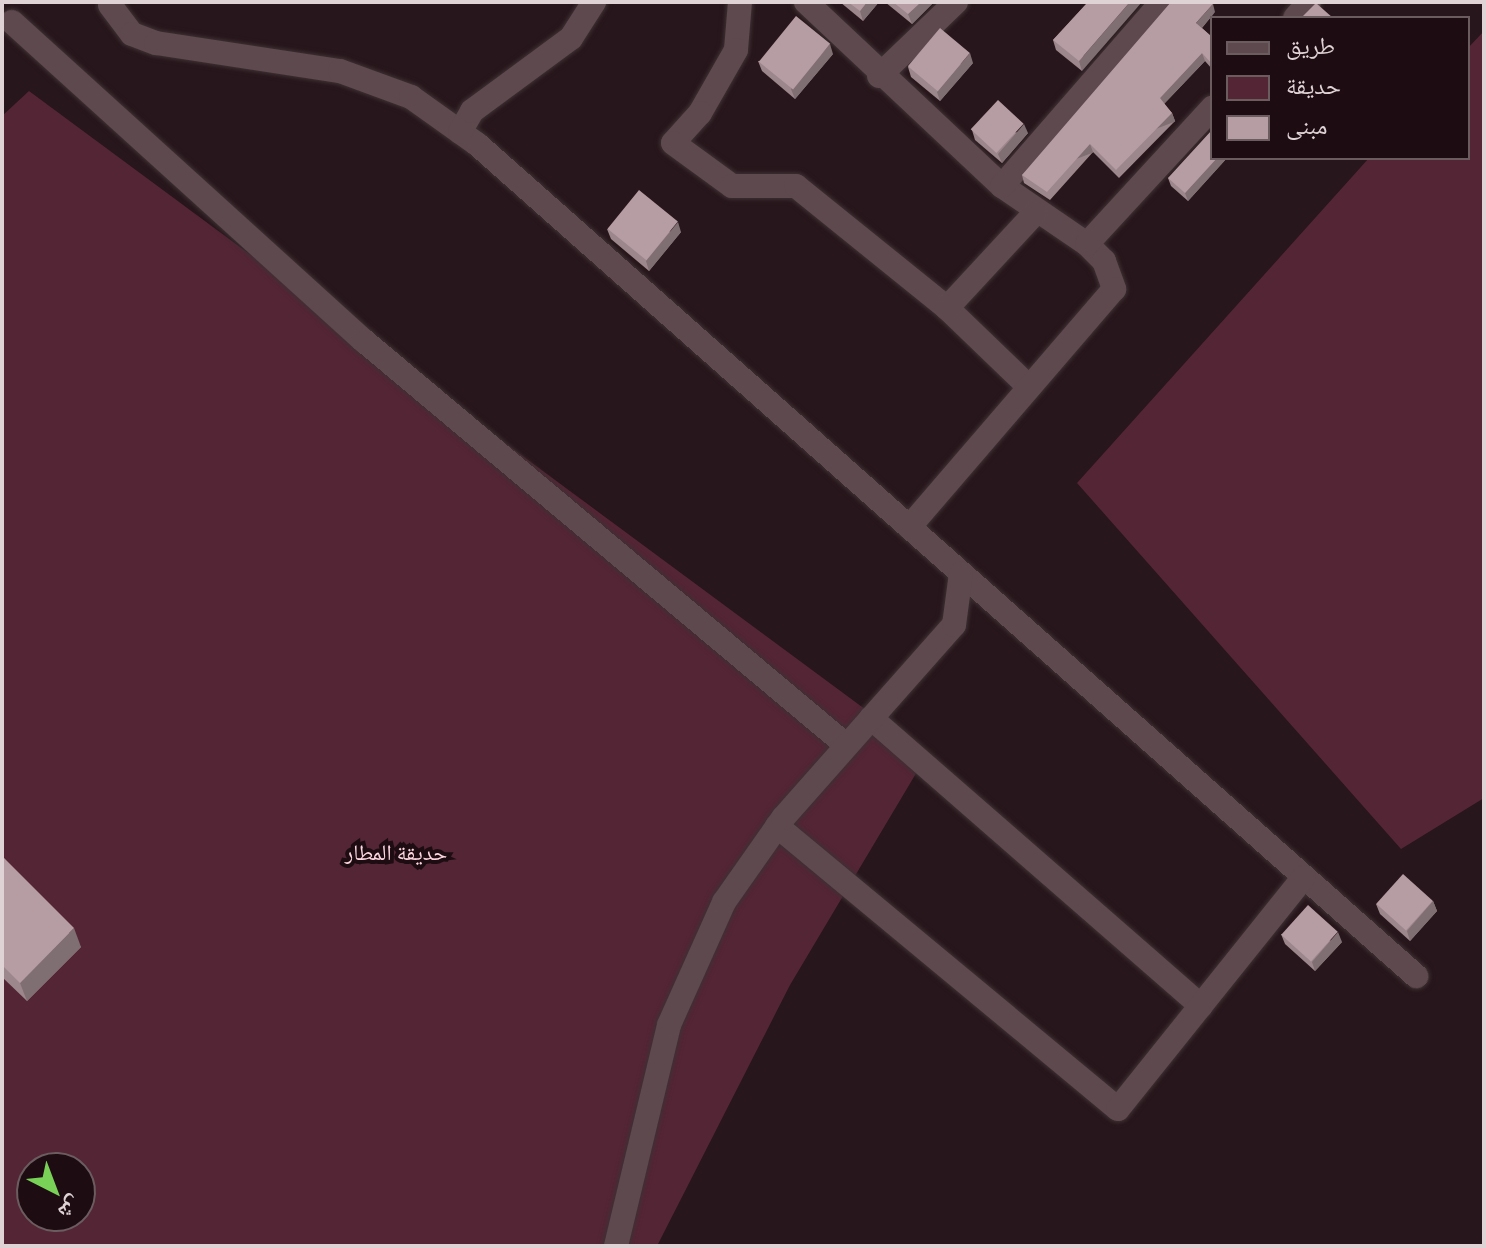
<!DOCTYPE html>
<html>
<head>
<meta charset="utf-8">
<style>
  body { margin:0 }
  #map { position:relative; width:1486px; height:1248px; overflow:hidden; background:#27161b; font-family:"IBM Plex Sans","Noto Naskh Arabic",sans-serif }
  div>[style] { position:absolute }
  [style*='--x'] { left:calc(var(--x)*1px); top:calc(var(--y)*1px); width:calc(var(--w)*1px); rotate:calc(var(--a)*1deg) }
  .green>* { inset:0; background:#542535 }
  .roads { filter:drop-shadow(0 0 2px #3d3134) drop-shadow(0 0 2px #3d3134) }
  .minor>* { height:24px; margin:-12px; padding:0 12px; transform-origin:12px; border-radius:12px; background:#5e494f }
  .wall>* { inset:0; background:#9c878c }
  .shaded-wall>* { inset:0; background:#7f6e72; transform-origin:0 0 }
  .building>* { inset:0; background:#b59da3; transform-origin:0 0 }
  span { translate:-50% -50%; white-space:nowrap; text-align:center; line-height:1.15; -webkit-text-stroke:8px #1d0d12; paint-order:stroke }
  .park-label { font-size:22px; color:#fed7e1 }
  .frame { position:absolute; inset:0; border:4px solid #e0d3d6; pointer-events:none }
  .legend { position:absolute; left:1210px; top:16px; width:260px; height:144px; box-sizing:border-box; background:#1d0d12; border:2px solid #6b5c60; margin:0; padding:10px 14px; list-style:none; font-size:24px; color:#e0d3d6 }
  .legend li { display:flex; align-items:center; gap:16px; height:40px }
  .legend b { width:40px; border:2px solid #6b5c60 }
  .north { position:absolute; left:16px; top:1152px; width:80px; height:80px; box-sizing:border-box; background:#1d0d12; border:2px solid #6b5c60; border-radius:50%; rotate:138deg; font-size:22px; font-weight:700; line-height:32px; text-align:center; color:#e0d3d6 }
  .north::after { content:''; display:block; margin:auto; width:28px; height:36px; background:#79d158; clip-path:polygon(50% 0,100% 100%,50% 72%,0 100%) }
</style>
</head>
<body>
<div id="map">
  <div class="green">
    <div style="clip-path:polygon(1484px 31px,1484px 798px,1401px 849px,1077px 483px,1369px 158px,1468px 158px,1468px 48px)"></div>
    <div style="clip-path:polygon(evenodd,29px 91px,927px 755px,790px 985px,657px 1246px,2px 1246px,2px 116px,29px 91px,32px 1168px,80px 1168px,80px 1216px,32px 1216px,32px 1168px)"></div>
  </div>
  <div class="roads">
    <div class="minor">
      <div style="--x:740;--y:2;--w:48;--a:94.8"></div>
      <div style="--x:736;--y:50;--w:73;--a:119.7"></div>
      <div style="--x:700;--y:113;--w:40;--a:132"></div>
      <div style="--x:673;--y:143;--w:73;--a:36.1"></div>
      <div style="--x:732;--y:186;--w:64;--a:0"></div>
      <div style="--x:796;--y:186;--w:194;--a:38.9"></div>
      <div style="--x:947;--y:308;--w:114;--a:43.9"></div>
      <div style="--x:806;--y:2;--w:269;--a:43.2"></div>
      <div style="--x:1002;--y:186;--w:103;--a:34.3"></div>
      <div style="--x:1087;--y:244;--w:24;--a:45"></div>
      <div style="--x:1104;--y:261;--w:30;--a:70"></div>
      <div style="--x:1114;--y:289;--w:314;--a:130.7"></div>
      <div style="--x:110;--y:5;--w:36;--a:53"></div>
      <div style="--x:132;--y:34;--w:26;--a:21"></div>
      <div style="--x:156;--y:43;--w:186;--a:8.7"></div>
      <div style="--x:340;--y:71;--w:76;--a:20.1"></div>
      <div style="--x:411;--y:97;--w:81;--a:35.5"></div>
      <div style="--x:477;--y:144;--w:1255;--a:41.54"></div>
      <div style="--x:1295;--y:18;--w:21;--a:-49"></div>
      <div style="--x:12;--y:22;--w:474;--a:42.2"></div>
      <div style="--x:363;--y:340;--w:630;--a:39.98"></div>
      <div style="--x:879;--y:76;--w:107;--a:-43.9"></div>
      <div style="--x:460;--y:132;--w:24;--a:-60"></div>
      <div style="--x:472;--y:111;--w:123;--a:-36.4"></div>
      <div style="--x:571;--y:38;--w:43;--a:-57.4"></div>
      <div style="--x:1002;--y:186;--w:244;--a:-49"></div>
      <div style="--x:1087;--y:244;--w:185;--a:-47.4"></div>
      <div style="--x:947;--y:308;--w:129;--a:-47.2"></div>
      <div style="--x:871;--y:718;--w:438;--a:41.1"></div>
      <div style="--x:777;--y:826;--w:443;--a:39.7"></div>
      <div style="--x:1118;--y:1109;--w:297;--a:-51.3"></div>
      <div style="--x:616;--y:1246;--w:227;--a:-76.5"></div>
      <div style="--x:669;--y:1025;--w:135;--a:-65.9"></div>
      <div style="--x:724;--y:902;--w:103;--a:-54.9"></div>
      <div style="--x:783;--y:818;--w:258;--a:-48.5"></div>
      <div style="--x:954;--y:625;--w:52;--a:-82.3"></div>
    </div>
  </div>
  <div class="wall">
    <div style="clip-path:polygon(840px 2px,879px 2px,863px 21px)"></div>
    <div style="clip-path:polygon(885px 2px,934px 2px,912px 24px)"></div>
    <div style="clip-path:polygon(1088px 2px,1082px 71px,1056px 50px,1053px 40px)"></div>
    <div style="clip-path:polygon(1215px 12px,1202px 28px,1212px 37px,1212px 69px,1205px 61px,1164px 104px,1172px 113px,1175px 121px,1119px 178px,1093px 152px,1050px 200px,1024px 183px,1022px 175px)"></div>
    <div style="clip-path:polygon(833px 54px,795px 99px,762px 71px,758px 61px)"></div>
    <div style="clip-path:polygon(973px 63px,940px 101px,911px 77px,908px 67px)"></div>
    <div style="clip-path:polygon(972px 130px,1028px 133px,1002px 163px,975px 140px)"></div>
    <div style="clip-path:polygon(1212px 158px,1227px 158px,1188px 201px,1171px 186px,1168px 178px)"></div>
    <div style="clip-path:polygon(607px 229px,681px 232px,649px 271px,611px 239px)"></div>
    <div style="clip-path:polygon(2px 856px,81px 947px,27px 1001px,2px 977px)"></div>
    <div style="clip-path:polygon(1433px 901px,1437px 911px,1410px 941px,1380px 914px,1376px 904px)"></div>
    <div style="clip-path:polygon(1281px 934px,1342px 942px,1315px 971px,1285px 944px)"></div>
  </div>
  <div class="shaded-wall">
    <div style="clip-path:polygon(867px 2px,879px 2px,863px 21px,860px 11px)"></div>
    <div style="clip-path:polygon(921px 2px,934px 2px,912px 24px,908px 14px)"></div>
    <div style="clip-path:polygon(1130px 2px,1142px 2px,1082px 71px,1079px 61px)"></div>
    <div style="clip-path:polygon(1213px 4px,1215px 12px,1199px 31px,1196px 23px)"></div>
    <div style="clip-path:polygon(830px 44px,833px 54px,795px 99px,791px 89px)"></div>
    <div style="clip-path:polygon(970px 53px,973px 63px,940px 101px,937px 92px)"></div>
    <div style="clip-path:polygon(1202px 53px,1205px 61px,1162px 106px,1160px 98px)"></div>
    <div style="left:1172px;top:113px;width:9px;height:80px;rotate:69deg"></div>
    <div style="clip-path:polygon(1024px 124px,1028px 133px,1002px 163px,998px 154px)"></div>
    <div style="left:1090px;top:144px;width:9px;height:64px;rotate:69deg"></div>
    <div style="clip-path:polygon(1217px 158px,1227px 158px,1188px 201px,1185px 193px)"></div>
    <div style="clip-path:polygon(678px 222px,681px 232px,649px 271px,646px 261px)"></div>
    <div style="clip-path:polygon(1433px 901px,1437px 911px,1410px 941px,1407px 931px)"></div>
    <div style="clip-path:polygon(74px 928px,81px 947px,27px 1001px,20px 983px)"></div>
    <div style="clip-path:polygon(1338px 932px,1342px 942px,1315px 971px,1312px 962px)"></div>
  </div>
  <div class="building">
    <div style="clip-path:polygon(848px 2px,867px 2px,860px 11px)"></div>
    <div style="clip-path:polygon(893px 2px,921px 2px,908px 14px)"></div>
    <div style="clip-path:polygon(1088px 2px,1130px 2px,1079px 61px,1053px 40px)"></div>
    <div style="clip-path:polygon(1171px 2px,1211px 2px,1213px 4px,1196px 23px,1212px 37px,1212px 64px,1202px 53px,1160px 98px,1172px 113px,1116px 170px,1090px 144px,1047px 192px,1022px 175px)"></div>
    <div style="clip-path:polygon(1316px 3px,1333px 18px,1301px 18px)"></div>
    <div style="left:796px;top:16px;width:44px;height:59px;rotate:39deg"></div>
    <div style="left:940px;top:28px;width:39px;height:50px;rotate:40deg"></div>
    <div style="left:998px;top:100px;width:35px;height:40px;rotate:43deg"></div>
    <div style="clip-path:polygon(1211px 131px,1212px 158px,1217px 158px,1185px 193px,1168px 178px)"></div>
    <div style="left:639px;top:190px;width:50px;height:50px;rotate:39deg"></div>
    <div style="clip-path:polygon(2px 856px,74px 928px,20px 983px,2px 965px)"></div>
    <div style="left:1403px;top:874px;width:40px;height:40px;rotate:42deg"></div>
    <div style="left:1308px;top:905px;width:40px;height:40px;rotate:42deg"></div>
  </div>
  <div class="park-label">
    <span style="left:396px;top:852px">حديقة المطار</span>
  </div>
  <div class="frame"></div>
  <ul class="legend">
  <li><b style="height:10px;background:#5e494f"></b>طريق</li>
  <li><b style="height:22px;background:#542535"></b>حديقة</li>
  <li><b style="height:22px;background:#b59da3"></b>مبنى</li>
  </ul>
  <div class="north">ش</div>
</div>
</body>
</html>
